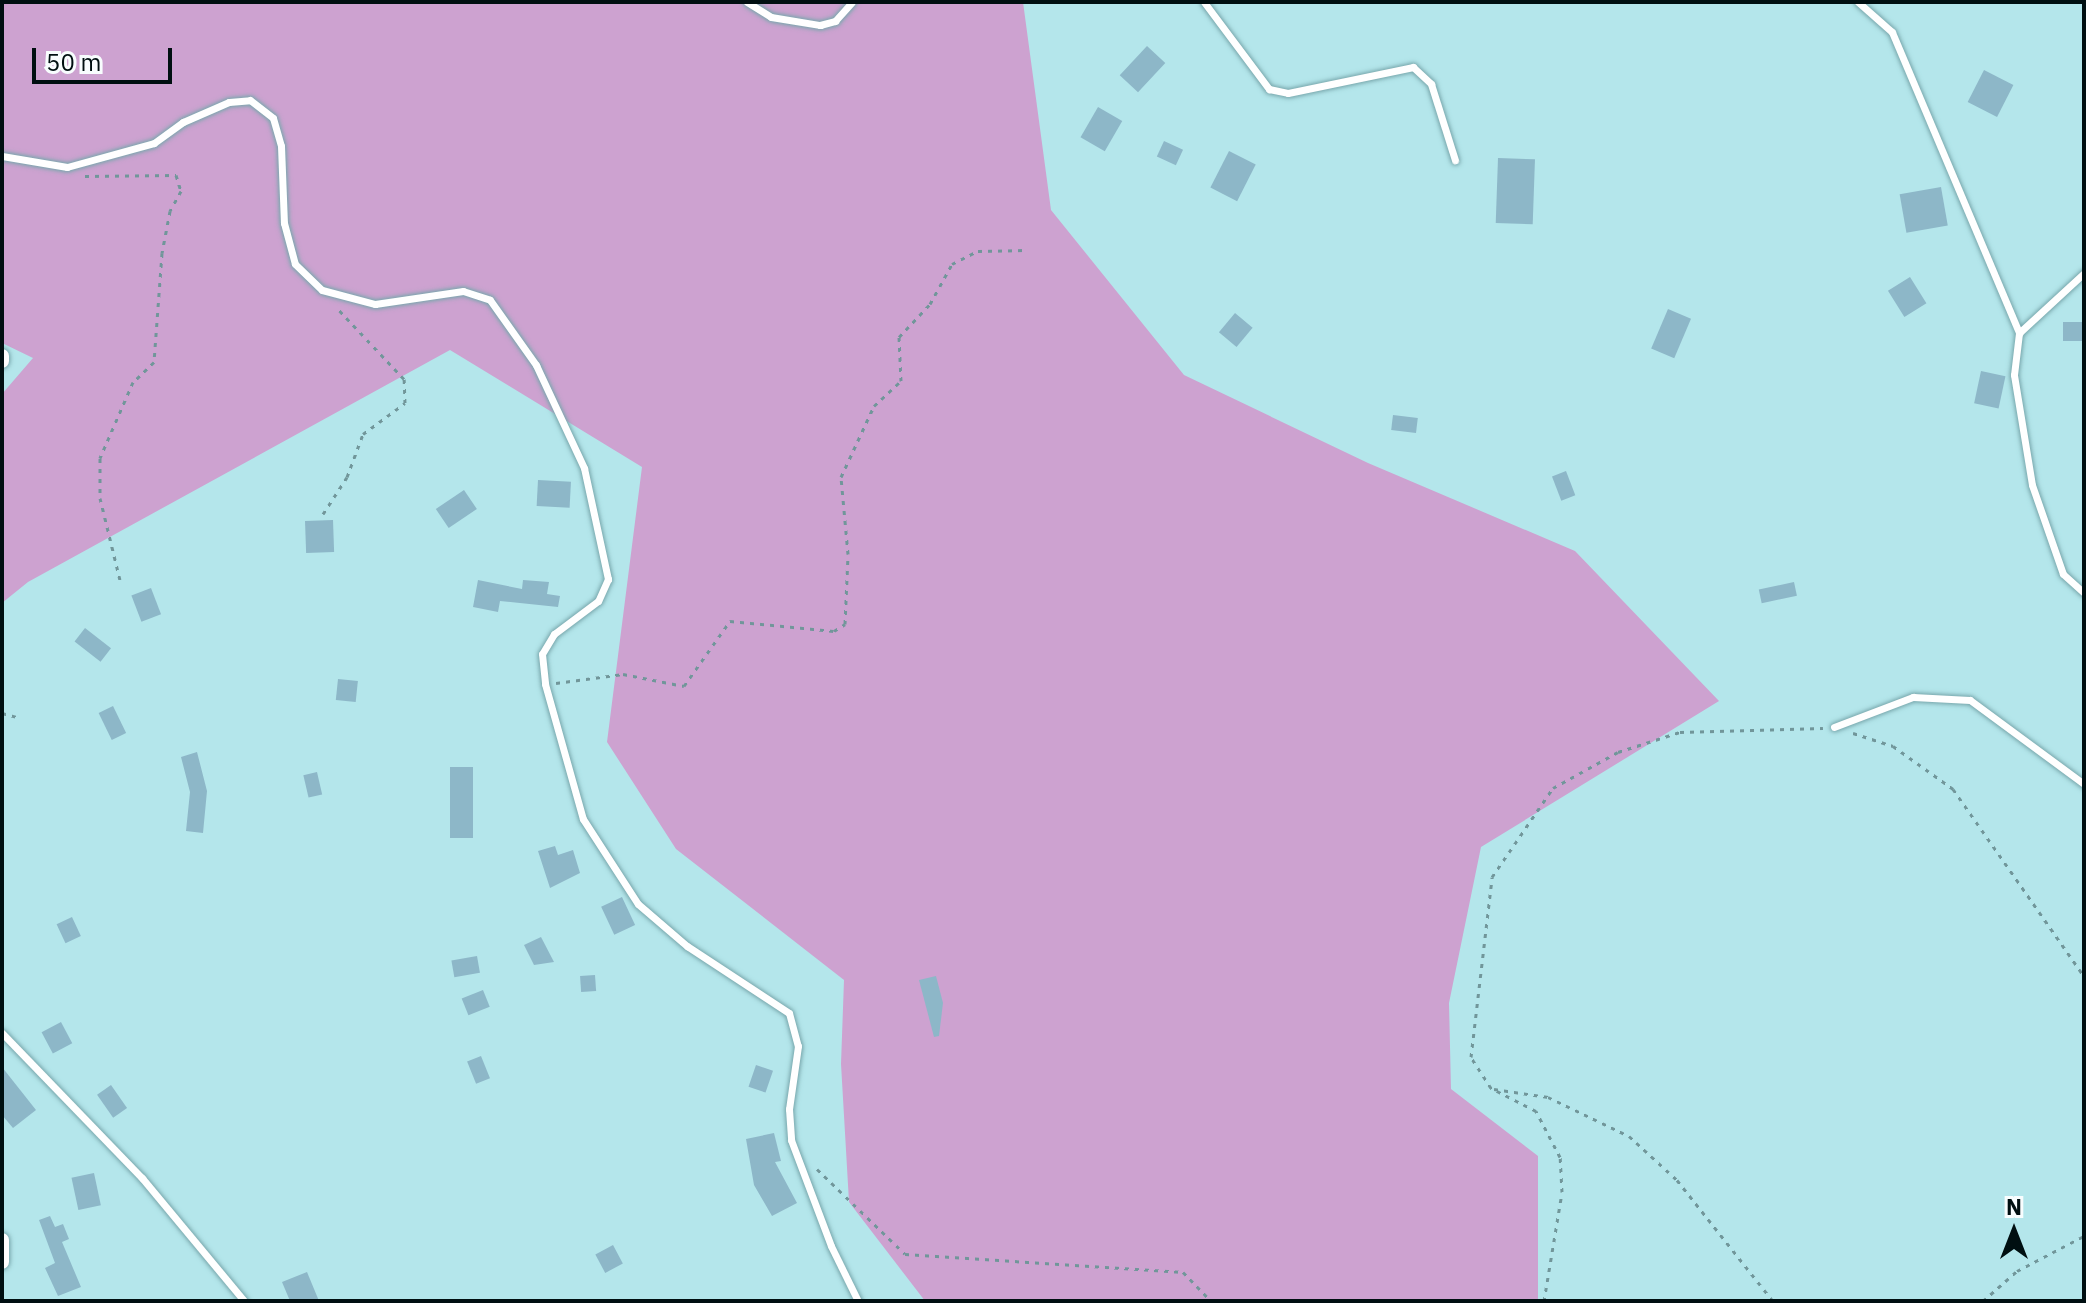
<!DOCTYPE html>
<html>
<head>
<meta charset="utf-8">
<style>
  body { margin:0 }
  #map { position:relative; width:2086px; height:1303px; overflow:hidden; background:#b4e6eb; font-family:"IBM Plex Sans",sans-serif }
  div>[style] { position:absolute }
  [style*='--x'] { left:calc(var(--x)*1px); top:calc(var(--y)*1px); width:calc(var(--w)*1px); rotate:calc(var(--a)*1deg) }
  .green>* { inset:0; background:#cda2d0 }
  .building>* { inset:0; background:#8db7c8; transform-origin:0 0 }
  .path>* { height:3px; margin-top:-1.5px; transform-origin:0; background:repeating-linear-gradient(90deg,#71969a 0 4px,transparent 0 10px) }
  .roads { filter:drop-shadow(0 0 2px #78a7ac) drop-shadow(0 0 2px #78a7ac) }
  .lane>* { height:7px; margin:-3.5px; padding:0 3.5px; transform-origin:3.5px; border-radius:3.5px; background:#fff }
  .street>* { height:14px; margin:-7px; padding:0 7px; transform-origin:7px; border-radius:7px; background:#fff }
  span { translate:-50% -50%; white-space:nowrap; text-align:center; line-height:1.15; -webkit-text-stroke:6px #f8fdfe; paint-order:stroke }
  .frame { position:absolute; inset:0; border:4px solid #000f11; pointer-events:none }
  .north { position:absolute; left:1974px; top:1191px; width:80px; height:80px; -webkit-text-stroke:6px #f8fdfe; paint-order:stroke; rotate:0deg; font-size:22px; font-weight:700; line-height:32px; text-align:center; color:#000f11 }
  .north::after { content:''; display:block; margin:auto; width:28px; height:36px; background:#000f11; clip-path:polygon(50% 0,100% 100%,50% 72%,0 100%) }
  .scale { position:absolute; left:32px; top:48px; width:140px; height:36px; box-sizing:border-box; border:4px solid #000f11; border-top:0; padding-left:10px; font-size:24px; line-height:28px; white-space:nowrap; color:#000f11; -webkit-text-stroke:6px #f8fdfe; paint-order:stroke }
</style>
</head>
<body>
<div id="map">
  <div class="green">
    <div style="clip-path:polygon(2px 2px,1023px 2px,1051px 210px,1184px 375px,1368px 463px,1575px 551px,1719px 701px,1481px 847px,1449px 1003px,1451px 1089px,1538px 1156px,1538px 1301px,925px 1301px,849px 1202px,841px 1064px,844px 980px,676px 849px,607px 742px,642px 467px,450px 350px,28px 582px,2px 603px,2px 394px,33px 358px,2px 343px)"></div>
  </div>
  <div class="building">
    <div style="left:1147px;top:46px;width:25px;height:40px;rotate:43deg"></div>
    <div style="left:1984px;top:70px;width:33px;height:36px;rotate:27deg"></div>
    <div style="left:1098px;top:107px;width:28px;height:35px;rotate:30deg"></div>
    <div style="left:1164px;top:141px;width:21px;height:17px;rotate:25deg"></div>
    <div style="left:1229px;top:151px;width:30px;height:41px;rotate:27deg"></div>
    <div style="left:1498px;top:158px;width:37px;height:65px;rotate:2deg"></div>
    <div style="left:1941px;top:187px;width:39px;height:42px;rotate:80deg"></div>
    <div style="left:1910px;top:277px;width:31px;height:26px;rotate:58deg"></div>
    <div style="left:1668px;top:309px;width:25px;height:43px;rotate:23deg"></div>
    <div style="left:1235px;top:313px;width:23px;height:25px;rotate:40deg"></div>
    <div style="left:2084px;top:322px;width:19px;height:21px;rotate:90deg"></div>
    <div style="left:1981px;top:371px;width:25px;height:33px;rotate:12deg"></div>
    <div style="left:1393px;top:415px;width:25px;height:15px;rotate:7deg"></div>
    <div style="left:1566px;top:471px;width:26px;height:15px;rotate:69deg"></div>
    <div style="left:538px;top:480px;width:33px;height:26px;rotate:3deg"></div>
    <div style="left:464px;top:490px;width:23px;height:34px;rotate:56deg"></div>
    <div style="left:333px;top:520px;width:32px;height:28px;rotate:88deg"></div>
    <div style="clip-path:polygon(478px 580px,522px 589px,523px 580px,549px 582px,547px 594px,560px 596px,558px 607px,500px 601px,498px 612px,473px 607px)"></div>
    <div style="left:1794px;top:582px;width:14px;height:36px;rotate:78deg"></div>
    <div style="left:151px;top:588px;width:28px;height:21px;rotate:69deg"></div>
    <div style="left:85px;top:628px;width:33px;height:17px;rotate:38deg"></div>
    <div style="left:338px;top:679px;width:20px;height:21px;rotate:6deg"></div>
    <div style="left:113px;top:706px;width:30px;height:16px;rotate:64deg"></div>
    <div style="clip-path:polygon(197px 752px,207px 791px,203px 833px,186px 831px,190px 792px,181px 757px)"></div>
    <div style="left:450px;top:767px;width:23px;height:71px"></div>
    <div style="left:317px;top:772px;width:23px;height:14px;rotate:77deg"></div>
    <div style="clip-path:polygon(555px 846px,558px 855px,573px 850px,580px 873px,550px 888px,538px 851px)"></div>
    <div style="left:622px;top:897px;width:31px;height:23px;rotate:65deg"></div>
    <div style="left:72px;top:917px;width:21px;height:17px;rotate:65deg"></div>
    <div style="clip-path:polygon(541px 937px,554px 962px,534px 965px,524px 945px)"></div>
    <div style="left:477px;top:956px;width:17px;height:26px;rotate:80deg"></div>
    <div style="left:595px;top:975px;width:16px;height:15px;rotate:86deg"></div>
    <div style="clip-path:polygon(936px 976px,943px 1003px,939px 1036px,934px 1037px,919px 980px)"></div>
    <div style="left:483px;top:990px;width:18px;height:23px;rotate:68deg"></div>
    <div style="left:61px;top:1022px;width:24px;height:22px;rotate:62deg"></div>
    <div style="left:481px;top:1056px;width:24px;height:15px;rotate:68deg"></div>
    <div style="left:756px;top:1065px;width:18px;height:23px;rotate:19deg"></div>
    <div style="clip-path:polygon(2px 1067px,36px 1110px,13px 1128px,2px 1115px)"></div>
    <div style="left:111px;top:1085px;width:28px;height:17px;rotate:55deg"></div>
    <div style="clip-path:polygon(774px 1133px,781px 1161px,775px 1162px,797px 1203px,772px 1216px,754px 1185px,746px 1139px)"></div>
    <div style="left:94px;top:1173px;width:33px;height:23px;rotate:78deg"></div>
    <div style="clip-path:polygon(50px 1216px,55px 1227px,63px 1224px,69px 1239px,62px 1242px,81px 1287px,58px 1296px,45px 1268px,55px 1263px,39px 1220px)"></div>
    <div style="left:613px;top:1245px;width:21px;height:20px;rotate:62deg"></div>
    <div style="clip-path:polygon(307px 1272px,319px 1301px,290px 1301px,282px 1282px)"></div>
  </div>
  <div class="path">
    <div style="--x:85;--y:176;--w:91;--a:-0.6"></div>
    <div style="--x:176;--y:175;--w:17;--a:73"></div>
    <div style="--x:181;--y:191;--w:23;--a:119"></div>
    <div style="--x:170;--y:211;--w:43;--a:100.8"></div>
    <div style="--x:162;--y:253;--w:109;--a:94.2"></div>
    <div style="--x:154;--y:362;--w:29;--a:136"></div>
    <div style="--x:133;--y:382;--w:83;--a:113.5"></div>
    <div style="--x:100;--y:458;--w:40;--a:90"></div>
    <div style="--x:100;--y:498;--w:84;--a:76.3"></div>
    <div style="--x:323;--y:514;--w:44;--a:-57"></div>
    <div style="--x:347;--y:477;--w:46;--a:-69.6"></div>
    <div style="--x:363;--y:434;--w:52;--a:-36.4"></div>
    <div style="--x:405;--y:403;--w:24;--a:-92"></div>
    <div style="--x:404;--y:379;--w:98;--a:-133.3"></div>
    <div style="--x:556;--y:683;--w:68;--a:-7.7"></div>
    <div style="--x:623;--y:674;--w:62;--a:11.1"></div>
    <div style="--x:684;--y:686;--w:80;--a:-54.7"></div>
    <div style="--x:730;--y:621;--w:104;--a:5.5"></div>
    <div style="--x:834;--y:631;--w:13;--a:-32"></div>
    <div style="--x:845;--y:624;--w:70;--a:-87.5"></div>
    <div style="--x:848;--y:554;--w:77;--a:-95.2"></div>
    <div style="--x:841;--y:477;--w:78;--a:-65.1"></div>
    <div style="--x:874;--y:406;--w:37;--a:-43"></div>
    <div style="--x:901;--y:381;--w:44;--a:-92.6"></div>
    <div style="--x:899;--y:337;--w:45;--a:-46.8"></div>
    <div style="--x:930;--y:304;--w:46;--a:-61.2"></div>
    <div style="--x:952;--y:264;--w:29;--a:-27"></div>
    <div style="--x:978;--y:251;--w:46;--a:-1.2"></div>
    <div style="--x:2;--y:713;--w:16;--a:15"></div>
    <div style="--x:1853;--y:733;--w:42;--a:18"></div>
    <div style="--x:1893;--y:746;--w:74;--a:35.6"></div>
    <div style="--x:1953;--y:789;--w:228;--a:55"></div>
    <div style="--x:1494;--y:1089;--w:55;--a:8.4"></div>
    <div style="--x:1548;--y:1097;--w:90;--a:25.7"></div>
    <div style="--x:1629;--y:1136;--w:65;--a:42.5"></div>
    <div style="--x:1677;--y:1180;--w:154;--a:51.6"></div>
    <div style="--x:817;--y:1169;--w:122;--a:44"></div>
    <div style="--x:905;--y:1254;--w:279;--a:3.7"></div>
    <div style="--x:1183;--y:1272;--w:40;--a:46"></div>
    <div style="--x:1544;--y:1301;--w:110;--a:-80.6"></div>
    <div style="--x:1562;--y:1192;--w:35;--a:-93"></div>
    <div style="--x:1560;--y:1157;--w:52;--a:-117.6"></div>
    <div style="--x:1536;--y:1111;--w:51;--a:-152.9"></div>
    <div style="--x:1491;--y:1088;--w:37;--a:-123"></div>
    <div style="--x:1471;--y:1057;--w:181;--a:-83.3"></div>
    <div style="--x:1492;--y:877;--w:108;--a:-55.6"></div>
    <div style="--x:1553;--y:788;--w:74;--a:-29"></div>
    <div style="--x:1618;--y:752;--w:65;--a:-17.9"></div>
    <div style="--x:1680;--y:732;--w:143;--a:-1.6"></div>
    <div style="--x:1983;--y:1301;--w:45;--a:-41.4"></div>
    <div style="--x:2017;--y:1271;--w:76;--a:-27.6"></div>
  </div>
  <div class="roads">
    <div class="lane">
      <div style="--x:747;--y:2;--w:28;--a:32"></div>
      <div style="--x:771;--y:17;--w:50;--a:9.3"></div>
      <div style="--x:820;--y:25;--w:16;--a:-15"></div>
      <div style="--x:835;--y:21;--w:25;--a:-48"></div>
      <div style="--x:1204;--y:2;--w:109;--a:53.2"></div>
      <div style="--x:1269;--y:89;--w:19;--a:12"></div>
      <div style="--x:1288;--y:93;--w:128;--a:-11.7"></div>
      <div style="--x:1413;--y:67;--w:25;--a:43"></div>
      <div style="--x:1431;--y:84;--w:80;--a:72.5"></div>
      <div style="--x:1858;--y:2;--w:45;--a:41.4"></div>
      <div style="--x:1892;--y:32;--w:327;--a:67.1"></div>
      <div style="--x:2;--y:156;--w:66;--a:9.6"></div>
      <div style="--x:67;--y:167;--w:90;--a:-15.4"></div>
      <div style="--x:154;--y:143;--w:36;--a:-36"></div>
      <div style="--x:183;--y:122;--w:50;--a:-23.5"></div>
      <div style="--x:229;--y:102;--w:21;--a:-5"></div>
      <div style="--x:250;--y:100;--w:29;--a:38"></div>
      <div style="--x:273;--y:118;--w:29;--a:74"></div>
      <div style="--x:281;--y:146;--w:77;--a:87.8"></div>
      <div style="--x:284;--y:223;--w:42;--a:75"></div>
      <div style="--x:295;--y:264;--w:37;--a:44"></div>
      <div style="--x:322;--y:290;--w:55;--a:14.8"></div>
      <div style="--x:375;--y:304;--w:89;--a:-8.4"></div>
      <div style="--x:463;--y:291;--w:28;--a:18"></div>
      <div style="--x:490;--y:300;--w:80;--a:54.7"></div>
      <div style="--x:536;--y:365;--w:114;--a:65"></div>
      <div style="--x:584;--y:468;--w:114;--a:77.8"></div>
      <div style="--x:608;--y:579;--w:24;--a:114"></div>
      <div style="--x:598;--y:601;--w:55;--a:143.1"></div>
      <div style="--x:554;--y:634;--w:23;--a:121"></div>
      <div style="--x:542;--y:654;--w:30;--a:84"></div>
      <div style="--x:545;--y:684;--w:140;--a:74.3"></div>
      <div style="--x:583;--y:819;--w:101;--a:57.1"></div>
      <div style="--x:638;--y:904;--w:65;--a:40.6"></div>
      <div style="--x:687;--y:946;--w:122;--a:33.3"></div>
      <div style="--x:789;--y:1013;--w:34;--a:75"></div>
      <div style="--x:798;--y:1046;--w:64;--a:98.1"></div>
      <div style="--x:789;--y:1109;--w:31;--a:86"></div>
      <div style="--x:791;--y:1140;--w:113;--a:69.3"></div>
      <div style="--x:831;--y:1246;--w:61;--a:63.9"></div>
      <div style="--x:2084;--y:273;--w:88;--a:137.3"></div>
      <div style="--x:2019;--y:333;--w:42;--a:96.8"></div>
      <div style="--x:2014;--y:375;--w:111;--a:80.7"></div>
      <div style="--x:2032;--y:485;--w:94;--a:70.8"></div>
      <div style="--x:2063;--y:574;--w:28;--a:42"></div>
      <div style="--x:1834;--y:727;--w:85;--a:-20.8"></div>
      <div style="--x:1913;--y:697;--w:57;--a:3"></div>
      <div style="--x:1970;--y:700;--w:142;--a:36.4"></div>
      <div style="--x:2;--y:1033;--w:202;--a:46"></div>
      <div style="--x:142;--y:1178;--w:160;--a:50.3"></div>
    </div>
    <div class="street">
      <div style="--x:2;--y:356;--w:5;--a:90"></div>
      <div style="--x:2;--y:1240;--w:22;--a:90"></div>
    </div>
  </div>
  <div class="frame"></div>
  <div class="north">N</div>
  <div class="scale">50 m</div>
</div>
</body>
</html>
